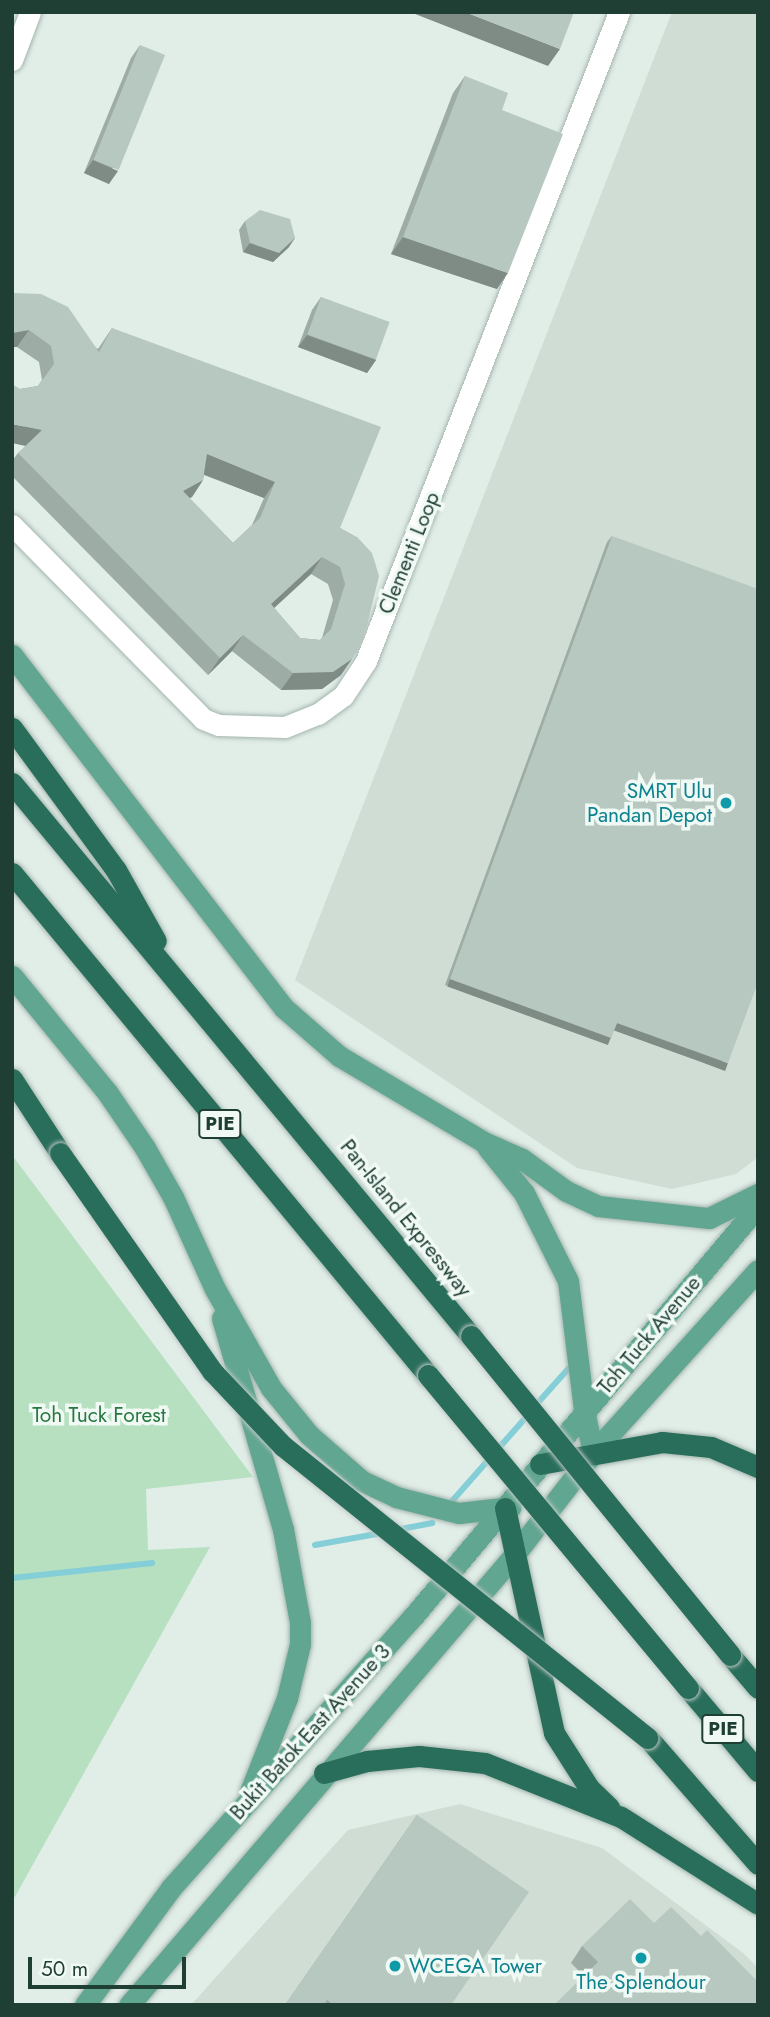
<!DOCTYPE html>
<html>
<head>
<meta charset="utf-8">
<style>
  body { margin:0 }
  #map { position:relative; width:770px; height:2017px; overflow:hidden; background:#e1ede7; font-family:Jost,sans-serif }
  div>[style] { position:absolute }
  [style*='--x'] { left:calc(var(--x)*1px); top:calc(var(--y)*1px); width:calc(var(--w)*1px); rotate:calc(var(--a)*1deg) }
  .built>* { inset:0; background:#cfddd5 }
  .green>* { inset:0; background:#b7e0c0 }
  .stream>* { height:6px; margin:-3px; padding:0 3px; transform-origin:3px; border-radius:3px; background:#84cfd7 }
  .roads { filter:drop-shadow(0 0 2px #a3b5ae) drop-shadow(0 0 2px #a3b5ae) }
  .minor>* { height:21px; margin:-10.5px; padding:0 10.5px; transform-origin:10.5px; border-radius:10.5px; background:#fff }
  .major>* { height:21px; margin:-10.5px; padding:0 10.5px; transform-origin:10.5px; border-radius:10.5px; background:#61a690 }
  .highway>* { height:21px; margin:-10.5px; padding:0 10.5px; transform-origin:10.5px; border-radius:10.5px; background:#296e5b }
  .bridges { filter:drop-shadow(0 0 2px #c0c9c6) drop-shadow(0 0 2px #c0c9c6) }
  .highway-bridge>* { height:21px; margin:-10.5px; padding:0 10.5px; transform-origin:10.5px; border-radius:10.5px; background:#296e5b }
  .wall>* { inset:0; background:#9daca4 }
  .shaded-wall>* { inset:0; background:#7f8c86; transform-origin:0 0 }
  .building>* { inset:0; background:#b6c8bf; transform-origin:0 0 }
  .dots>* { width:19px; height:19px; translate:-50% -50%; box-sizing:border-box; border:4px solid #f1f9f5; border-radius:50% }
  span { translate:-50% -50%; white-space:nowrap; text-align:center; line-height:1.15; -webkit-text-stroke:7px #f1f9f5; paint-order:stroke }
  .shield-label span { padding:2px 5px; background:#f1f9f5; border:2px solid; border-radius:5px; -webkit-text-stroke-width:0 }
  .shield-label { font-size:19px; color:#1f3f34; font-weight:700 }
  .street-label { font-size:21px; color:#1f3f34 }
  .culture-label { font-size:21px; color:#0d838f }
  .right { translate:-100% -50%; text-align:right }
  .left { translate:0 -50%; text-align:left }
  .park-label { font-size:21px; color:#267941 }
  .frame { position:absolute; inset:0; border:14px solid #1f3f34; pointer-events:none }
  .scale { position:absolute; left:28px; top:1957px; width:158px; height:32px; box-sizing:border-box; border:4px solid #1f3f34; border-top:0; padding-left:9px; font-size:21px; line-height:24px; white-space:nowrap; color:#1f3f34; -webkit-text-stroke:5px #f1f9f5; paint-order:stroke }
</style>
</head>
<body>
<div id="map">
  <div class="built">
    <div style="clip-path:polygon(672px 12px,758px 12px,758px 1157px,736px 1174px,672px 1189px,577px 1168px,295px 980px)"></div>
    <div style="clip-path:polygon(460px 1804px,602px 1848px,743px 1953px,758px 1968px,758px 2005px,191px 2005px,348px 1830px)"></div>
  </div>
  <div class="green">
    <div style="clip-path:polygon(12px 1155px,253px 1477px,146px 1489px,148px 1550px,210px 1547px,12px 1902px)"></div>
  </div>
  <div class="stream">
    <div style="--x:535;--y:1406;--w:50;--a:-48.3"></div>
    <div style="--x:453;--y:1500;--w:113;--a:-48.6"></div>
    <div style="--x:396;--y:1530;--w:37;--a:-11"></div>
    <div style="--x:315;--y:1545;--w:68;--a:-10.2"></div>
    <div style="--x:12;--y:1578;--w:141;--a:-6.1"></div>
  </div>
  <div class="roads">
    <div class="minor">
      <div style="--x:12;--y:60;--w:51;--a:-69.4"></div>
      <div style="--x:12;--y:525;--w:272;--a:45.4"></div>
      <div style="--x:203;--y:719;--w:17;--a:21"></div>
      <div style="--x:219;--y:725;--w:66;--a:1.7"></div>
      <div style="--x:285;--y:727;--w:35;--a:-22"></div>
      <div style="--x:318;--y:714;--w:31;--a:-36"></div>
      <div style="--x:343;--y:696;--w:42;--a:-56.7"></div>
      <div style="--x:366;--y:661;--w:697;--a:-68.7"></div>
    </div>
    <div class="major">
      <div style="--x:12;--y:655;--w:446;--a:52.4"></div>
      <div style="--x:284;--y:1008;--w:73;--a:41.1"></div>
      <div style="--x:339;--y:1056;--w:169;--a:30.7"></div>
      <div style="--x:484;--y:1142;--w:42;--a:24.1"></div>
      <div style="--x:522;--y:1159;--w:54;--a:36"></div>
      <div style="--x:566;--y:1191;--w:35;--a:25"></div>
      <div style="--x:598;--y:1206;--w:112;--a:6.2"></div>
      <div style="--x:709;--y:1218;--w:55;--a:-26.1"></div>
      <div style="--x:12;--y:976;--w:150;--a:50.7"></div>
      <div style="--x:107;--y:1092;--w:68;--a:55.8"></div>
      <div style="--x:145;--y:1148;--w:56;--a:60.3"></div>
      <div style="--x:173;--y:1197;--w:101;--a:65.5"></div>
      <div style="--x:215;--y:1289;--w:114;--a:60.5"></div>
      <div style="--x:271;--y:1388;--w:60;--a:51"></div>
      <div style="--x:309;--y:1435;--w:70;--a:41"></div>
      <div style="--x:362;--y:1481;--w:38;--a:25"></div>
      <div style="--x:396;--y:1497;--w:65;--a:14.3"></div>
      <div style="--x:459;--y:1513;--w:52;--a:-6.6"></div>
      <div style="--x:487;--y:1147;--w:59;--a:51.2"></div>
      <div style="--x:524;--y:1193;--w:98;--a:63.4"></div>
      <div style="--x:568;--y:1281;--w:130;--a:82.9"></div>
      <div style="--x:584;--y:1410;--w:44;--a:78.2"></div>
      <div style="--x:222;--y:1318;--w:220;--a:73.9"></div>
      <div style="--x:283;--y:1529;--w:96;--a:79.7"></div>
      <div style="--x:300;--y:1623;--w:21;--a:90"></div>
      <div style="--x:300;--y:1644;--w:56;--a:103.5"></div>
      <div style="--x:287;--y:1698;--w:101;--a:111.5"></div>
      <div style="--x:85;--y:2005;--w:145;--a:-53.7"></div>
      <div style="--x:171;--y:1888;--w:361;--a:-48.3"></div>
      <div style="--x:411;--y:1619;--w:539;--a:-49.96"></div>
      <div style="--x:129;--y:2005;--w:594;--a:-49.44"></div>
      <div style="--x:515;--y:1554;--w:128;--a:-52.3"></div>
      <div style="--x:593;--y:1453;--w:246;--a:-48"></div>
    </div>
    <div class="highway">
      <div style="--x:12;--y:728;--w:176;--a:53.8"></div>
      <div style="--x:116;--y:870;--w:81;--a:60.6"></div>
      <div style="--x:12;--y:783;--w:719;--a:50.31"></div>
      <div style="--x:12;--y:873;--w:652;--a:50.35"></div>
      <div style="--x:12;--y:1079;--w:88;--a:57"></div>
      <div style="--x:540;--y:1464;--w:124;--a:-10.2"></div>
      <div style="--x:662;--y:1442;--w:49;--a:5.8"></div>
      <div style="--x:711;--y:1447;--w:51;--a:23.1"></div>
      <div style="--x:505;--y:1508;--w:230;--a:77.7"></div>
      <div style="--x:554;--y:1733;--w:65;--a:57.5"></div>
      <div style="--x:589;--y:1788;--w:28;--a:44"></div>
      <div style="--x:730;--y:1655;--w:43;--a:49.7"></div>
      <div style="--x:688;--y:1688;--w:109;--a:49.9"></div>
      <div style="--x:648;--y:1738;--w:167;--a:48.9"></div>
      <div style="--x:324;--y:1773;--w:45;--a:-15.6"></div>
      <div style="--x:367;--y:1761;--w:52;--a:-5.5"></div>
      <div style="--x:419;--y:1756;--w:66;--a:6.1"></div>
      <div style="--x:485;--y:1763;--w:146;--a:21.7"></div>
      <div style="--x:621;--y:1817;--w:162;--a:32.4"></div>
    </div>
  </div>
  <div class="bridges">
    <div class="highway-bridge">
      <div style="--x:60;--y:1153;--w:266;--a:55.1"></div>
      <div style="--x:212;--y:1371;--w:103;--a:46.6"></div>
      <div style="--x:283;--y:1446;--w:467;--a:38.7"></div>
      <div style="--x:471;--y:1336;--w:411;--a:50.9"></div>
      <div style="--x:428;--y:1375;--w:407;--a:50.3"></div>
    </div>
  </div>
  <div class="wall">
    <div style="clip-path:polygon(140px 45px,109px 184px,84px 173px,131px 58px)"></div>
    <div style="clip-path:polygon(465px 76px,497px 289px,391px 254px,453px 93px)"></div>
    <div style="clip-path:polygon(245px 221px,289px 247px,273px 262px,243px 252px,239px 230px)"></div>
    <div style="clip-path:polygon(evenodd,12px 293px,98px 349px,112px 328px,340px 528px,358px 538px,341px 675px,322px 689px,281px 690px,232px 651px,208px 675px,12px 476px,12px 461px,18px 453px,26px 446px,20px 389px,38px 386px,42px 380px,39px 362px,17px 347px,12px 347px,12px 293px,204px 475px,264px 498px,252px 525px,233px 543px,189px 498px,192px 497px,203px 480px,204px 475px,12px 293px,311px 574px,328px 584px,333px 600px,322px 638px,320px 640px,300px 638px,274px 608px,311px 574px)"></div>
    <div style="clip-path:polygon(321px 297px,376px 360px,367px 373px,298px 347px,312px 310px)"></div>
    <div style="clip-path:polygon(612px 536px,724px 1069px,614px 1030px,611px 1038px,607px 1044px,445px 985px,607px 542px)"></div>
    <div style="clip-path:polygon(417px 1815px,451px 2005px,285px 2005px)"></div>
    <div style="clip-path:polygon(654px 1923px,701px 1936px,758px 1982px,584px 1976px,571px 1963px,582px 1946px)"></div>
  </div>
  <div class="shaded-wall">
    <div style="clip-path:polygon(410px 12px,465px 12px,560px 49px,548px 66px)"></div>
    <div style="clip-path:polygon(93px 160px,118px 171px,109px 184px,84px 173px)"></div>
    <div style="clip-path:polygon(403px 237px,508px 273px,497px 289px,391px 254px)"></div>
    <div style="clip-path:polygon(295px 238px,289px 247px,273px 262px,243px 252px,250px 243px)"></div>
    <div style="clip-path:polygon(29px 330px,17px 347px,12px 347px,12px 333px)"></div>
    <div style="clip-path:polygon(307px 335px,376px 360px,367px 373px,298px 347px)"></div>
    <div style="clip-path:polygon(12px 424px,42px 430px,30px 447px,12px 443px)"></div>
    <div style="clip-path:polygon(207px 454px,275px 482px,264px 498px,195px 471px)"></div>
    <div style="clip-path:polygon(203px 480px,192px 497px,171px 508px,183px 491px)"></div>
    <div style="clip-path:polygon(322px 557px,311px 574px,260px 621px,271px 604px)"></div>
    <div style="clip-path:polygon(243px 635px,232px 651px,208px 675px,220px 658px)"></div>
    <div style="clip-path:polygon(352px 659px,341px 675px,322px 689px,281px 690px,293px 673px)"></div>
    <div style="left:450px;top:979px;width:171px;height:8px;rotate:20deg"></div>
    <div style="left:617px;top:1023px;width:118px;height:8px;rotate:20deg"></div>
  </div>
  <div class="building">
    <div style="clip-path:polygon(465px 12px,574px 12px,560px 49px)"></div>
    <div style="left:140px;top:45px;width:27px;height:124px;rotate:22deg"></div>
    <div style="clip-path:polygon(465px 76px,508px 93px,502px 110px,563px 134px,508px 273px,403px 237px)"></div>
    <div style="clip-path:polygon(260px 210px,290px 219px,295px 238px,279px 253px,250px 243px,245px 221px)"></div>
    <div style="clip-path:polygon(evenodd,12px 293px,41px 294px,68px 307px,99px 352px,112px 328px,381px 427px,340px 528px,358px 538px,372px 553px,379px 576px,363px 642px,352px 659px,333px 672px,293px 673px,243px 635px,220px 658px,18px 453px,42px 430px,12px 424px,12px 384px,20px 389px,38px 386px,54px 364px,51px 346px,29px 330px,12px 333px,12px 293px,207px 454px,275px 482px,260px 518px,233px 543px,183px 491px,203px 480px,207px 454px,12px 293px,322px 557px,340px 567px,345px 584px,331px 629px,320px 640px,300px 638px,271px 604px,322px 557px)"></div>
    <div style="left:321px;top:297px;width:73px;height:40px;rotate:20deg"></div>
    <div style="clip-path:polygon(612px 536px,758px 589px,758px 982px,728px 1063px,617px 1023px,611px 1038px,450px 979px)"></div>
    <div style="clip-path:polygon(417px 1815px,529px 1892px,451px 2005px,334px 2005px,327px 2000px,324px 2005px,285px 2005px)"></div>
    <div style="clip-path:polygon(630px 1899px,654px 1923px,671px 1907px,701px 1936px,707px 1930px,758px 1982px,758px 2005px,554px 2005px,598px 1962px,582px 1946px)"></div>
  </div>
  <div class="dots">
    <div style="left:726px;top:803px;background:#0f9aa8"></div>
    <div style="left:641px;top:1958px;background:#0f9aa8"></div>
    <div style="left:395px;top:1966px;background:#0f9aa8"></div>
  </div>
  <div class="shield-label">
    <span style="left:220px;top:1124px">PIE</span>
    <span style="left:723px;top:1729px">PIE</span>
  </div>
  <div class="street-label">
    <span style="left:409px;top:553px;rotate:-68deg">Clementi Loop</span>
    <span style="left:406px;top:1218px;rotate:51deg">Pan-Island Expressway</span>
    <span style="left:649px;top:1335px;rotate:-50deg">Toh Tuck Avenue</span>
    <span style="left:310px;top:1732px;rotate:-48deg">Bukit Batok East Avenue 3</span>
  </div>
  <div class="culture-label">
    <span class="right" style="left:712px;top:803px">SMRT Ulu<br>Pandan Depot</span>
    <span class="left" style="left:409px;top:1966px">WCEGA Tower</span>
    <span style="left:641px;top:1982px">The Splendour</span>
  </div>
  <div class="park-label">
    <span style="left:99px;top:1415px">Toh Tuck Forest</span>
  </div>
  <div class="frame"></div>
  <div class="scale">50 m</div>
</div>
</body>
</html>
